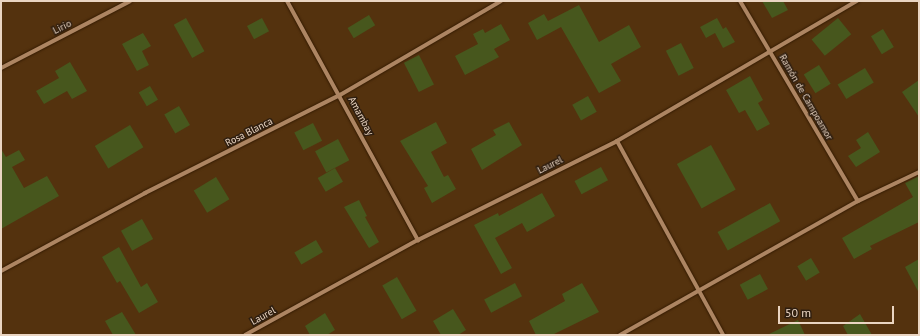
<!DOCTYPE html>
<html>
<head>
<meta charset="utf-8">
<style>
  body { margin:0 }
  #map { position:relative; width:920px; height:336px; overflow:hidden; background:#54320e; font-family:"PT Sans",sans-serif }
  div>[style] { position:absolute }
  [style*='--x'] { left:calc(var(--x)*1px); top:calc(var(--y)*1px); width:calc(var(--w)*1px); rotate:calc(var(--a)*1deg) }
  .building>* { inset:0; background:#47571d; transform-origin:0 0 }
  .roads { filter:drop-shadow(0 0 1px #341b01) drop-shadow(0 0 1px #341b01) }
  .minor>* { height:4px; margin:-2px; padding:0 2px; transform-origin:2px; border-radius:2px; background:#ad8562 }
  span { translate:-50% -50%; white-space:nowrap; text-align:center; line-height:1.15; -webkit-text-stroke:3px #2e1e10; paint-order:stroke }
  .street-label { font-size:10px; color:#ead5c2 }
  .frame { position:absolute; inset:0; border:2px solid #ead5c2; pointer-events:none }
  .scale { position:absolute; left:778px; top:306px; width:116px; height:18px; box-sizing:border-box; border:2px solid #ead5c2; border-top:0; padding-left:5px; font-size:12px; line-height:14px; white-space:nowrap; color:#ead5c2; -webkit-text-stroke:3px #2e1e10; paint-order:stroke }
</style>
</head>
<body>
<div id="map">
  <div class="building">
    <div style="clip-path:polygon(762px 1px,783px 1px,788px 10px,772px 18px)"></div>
    <div style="clip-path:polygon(579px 5px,599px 42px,629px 25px,641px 47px,611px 64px,621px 81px,599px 93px,561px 27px,537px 40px,528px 23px,544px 14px,548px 21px)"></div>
    <div style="left:369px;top:15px;width:12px;height:25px;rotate:59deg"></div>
    <div style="left:186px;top:18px;width:38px;height:14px;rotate:61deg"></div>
    <div style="left:262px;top:18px;width:15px;height:17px;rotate:62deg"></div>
    <div style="clip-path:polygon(717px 18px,723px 29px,726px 27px,735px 42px,723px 48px,715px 33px,706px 38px,700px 27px)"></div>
    <div style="left:838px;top:18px;width:21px;height:34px;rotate:51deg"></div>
    <div style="clip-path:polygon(501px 24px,510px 40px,494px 49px,499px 57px,465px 75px,455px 56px,478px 44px,473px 34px,483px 29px,485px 33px)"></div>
    <div style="left:883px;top:29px;width:21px;height:14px;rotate:59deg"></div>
    <div style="clip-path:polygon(143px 33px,151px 46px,142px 51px,149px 65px,137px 71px,122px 44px)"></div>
    <div style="left:681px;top:43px;width:28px;height:17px;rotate:63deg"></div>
    <div style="left:419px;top:55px;width:33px;height:17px;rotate:63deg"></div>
    <div style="clip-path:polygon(70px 62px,87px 91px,72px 99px,67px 91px,44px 104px,36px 91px,59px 78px,55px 71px)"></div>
    <div style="left:819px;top:65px;width:22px;height:18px;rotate:58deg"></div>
    <div style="left:865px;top:68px;width:17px;height:32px;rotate:59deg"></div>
    <div style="clip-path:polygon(750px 76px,763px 100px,758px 103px,770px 124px,757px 131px,745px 110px,739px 113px,726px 90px)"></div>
    <div style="clip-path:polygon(919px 80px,919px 117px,902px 92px)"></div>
    <div style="left:150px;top:86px;width:16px;height:13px;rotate:60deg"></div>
    <div style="left:588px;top:96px;width:18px;height:18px;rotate:61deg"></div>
    <div style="left:179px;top:106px;width:22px;height:17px;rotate:60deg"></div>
    <div style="clip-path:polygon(436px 122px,447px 143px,431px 152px,444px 177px,448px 175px,456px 189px,432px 203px,424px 188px,428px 186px,400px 141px)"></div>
    <div style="clip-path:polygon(509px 122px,522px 145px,482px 170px,471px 149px,496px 135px,493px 130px)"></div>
    <div style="left:313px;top:123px;width:20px;height:21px;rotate:63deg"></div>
    <div style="left:130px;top:125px;width:26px;height:41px;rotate:59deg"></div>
    <div style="clip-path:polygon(868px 132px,880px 152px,856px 167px,848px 156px,861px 148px,856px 140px)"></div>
    <div style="left:338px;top:139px;width:24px;height:26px;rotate:62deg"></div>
    <div style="left:711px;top:145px;width:51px;height:39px;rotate:61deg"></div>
    <div style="clip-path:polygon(1px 149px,6px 157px,19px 150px,25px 160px,12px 167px,24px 188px,47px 176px,59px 196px,1px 229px)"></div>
    <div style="left:601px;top:167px;width:15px;height:30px;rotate:62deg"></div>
    <div style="left:335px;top:168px;width:16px;height:20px;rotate:60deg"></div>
    <div style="clip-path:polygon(919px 176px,919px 222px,870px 246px,872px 249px,854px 259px,842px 238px,913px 197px,905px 183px)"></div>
    <div style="left:216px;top:177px;width:26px;height:26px;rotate:59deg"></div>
    <div style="clip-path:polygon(542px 193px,555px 216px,527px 232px,522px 223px,495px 238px,512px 268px,501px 274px,474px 225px,498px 213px,499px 216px)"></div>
    <div style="clip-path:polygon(359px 200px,367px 216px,365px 217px,379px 242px,369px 248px,344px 207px)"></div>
    <div style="left:770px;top:203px;width:21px;height:60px;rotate:61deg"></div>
    <div style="left:142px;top:219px;width:23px;height:24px;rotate:61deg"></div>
    <div style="left:316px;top:240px;width:14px;height:25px;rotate:60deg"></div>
    <div style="clip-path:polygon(119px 247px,141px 287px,147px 283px,158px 302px,139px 313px,120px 281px,117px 283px,102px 257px)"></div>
    <div style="left:811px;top:258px;width:17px;height:16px;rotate:59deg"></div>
    <div style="clip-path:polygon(919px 259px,919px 293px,905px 267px)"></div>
    <div style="left:760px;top:274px;width:17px;height:23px;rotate:62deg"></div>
    <div style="left:397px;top:277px;width:39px;height:17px;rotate:60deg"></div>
    <div style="left:515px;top:283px;width:15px;height:35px;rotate:62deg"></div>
    <div style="clip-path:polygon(582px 283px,599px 312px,552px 335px,536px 335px,529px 321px,565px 301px,562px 294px)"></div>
    <div style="clip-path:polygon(453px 309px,466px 330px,458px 335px,441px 335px,433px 321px)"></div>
    <div style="clip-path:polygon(122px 312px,136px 335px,113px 335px,105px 321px)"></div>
    <div style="clip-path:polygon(325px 313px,335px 330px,327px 335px,310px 335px,305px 326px)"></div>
    <div style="clip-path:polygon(860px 314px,872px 335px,848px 335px,843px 326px)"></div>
    <div style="clip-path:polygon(798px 320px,805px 335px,767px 335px)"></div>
  </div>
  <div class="roads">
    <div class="minor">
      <div style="--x:287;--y:1;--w:273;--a:61.3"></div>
      <div style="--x:740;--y:1;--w:232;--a:59.5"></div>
      <div style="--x:1;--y:68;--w:145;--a:-27.4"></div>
      <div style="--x:617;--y:141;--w:221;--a:61.3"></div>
      <div style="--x:1;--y:271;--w:164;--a:-28.4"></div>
      <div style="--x:145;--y:193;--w:218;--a:-26.7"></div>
      <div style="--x:340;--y:95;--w:186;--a:-30.3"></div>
      <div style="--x:245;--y:335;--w:197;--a:-28.8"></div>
      <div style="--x:418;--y:240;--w:222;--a:-26.4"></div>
      <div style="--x:617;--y:141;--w:278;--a:-30.3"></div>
      <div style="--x:620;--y:335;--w:273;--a:-29.4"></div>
      <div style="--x:858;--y:201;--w:68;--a:-25.4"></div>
    </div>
  </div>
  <div class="street-label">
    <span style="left:62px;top:27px;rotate:-27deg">Lirio</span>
    <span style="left:806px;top:97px;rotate:60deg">Ramón de Campoamor</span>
    <span style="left:361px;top:116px;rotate:62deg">Amambay</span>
    <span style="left:249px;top:132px;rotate:-27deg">Rosa Blanca</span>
    <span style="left:550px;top:165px;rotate:-27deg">Laurel</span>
    <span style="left:263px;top:316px;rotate:-29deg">Laurel</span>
  </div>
  <div class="frame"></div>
  <div class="scale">50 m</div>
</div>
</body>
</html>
